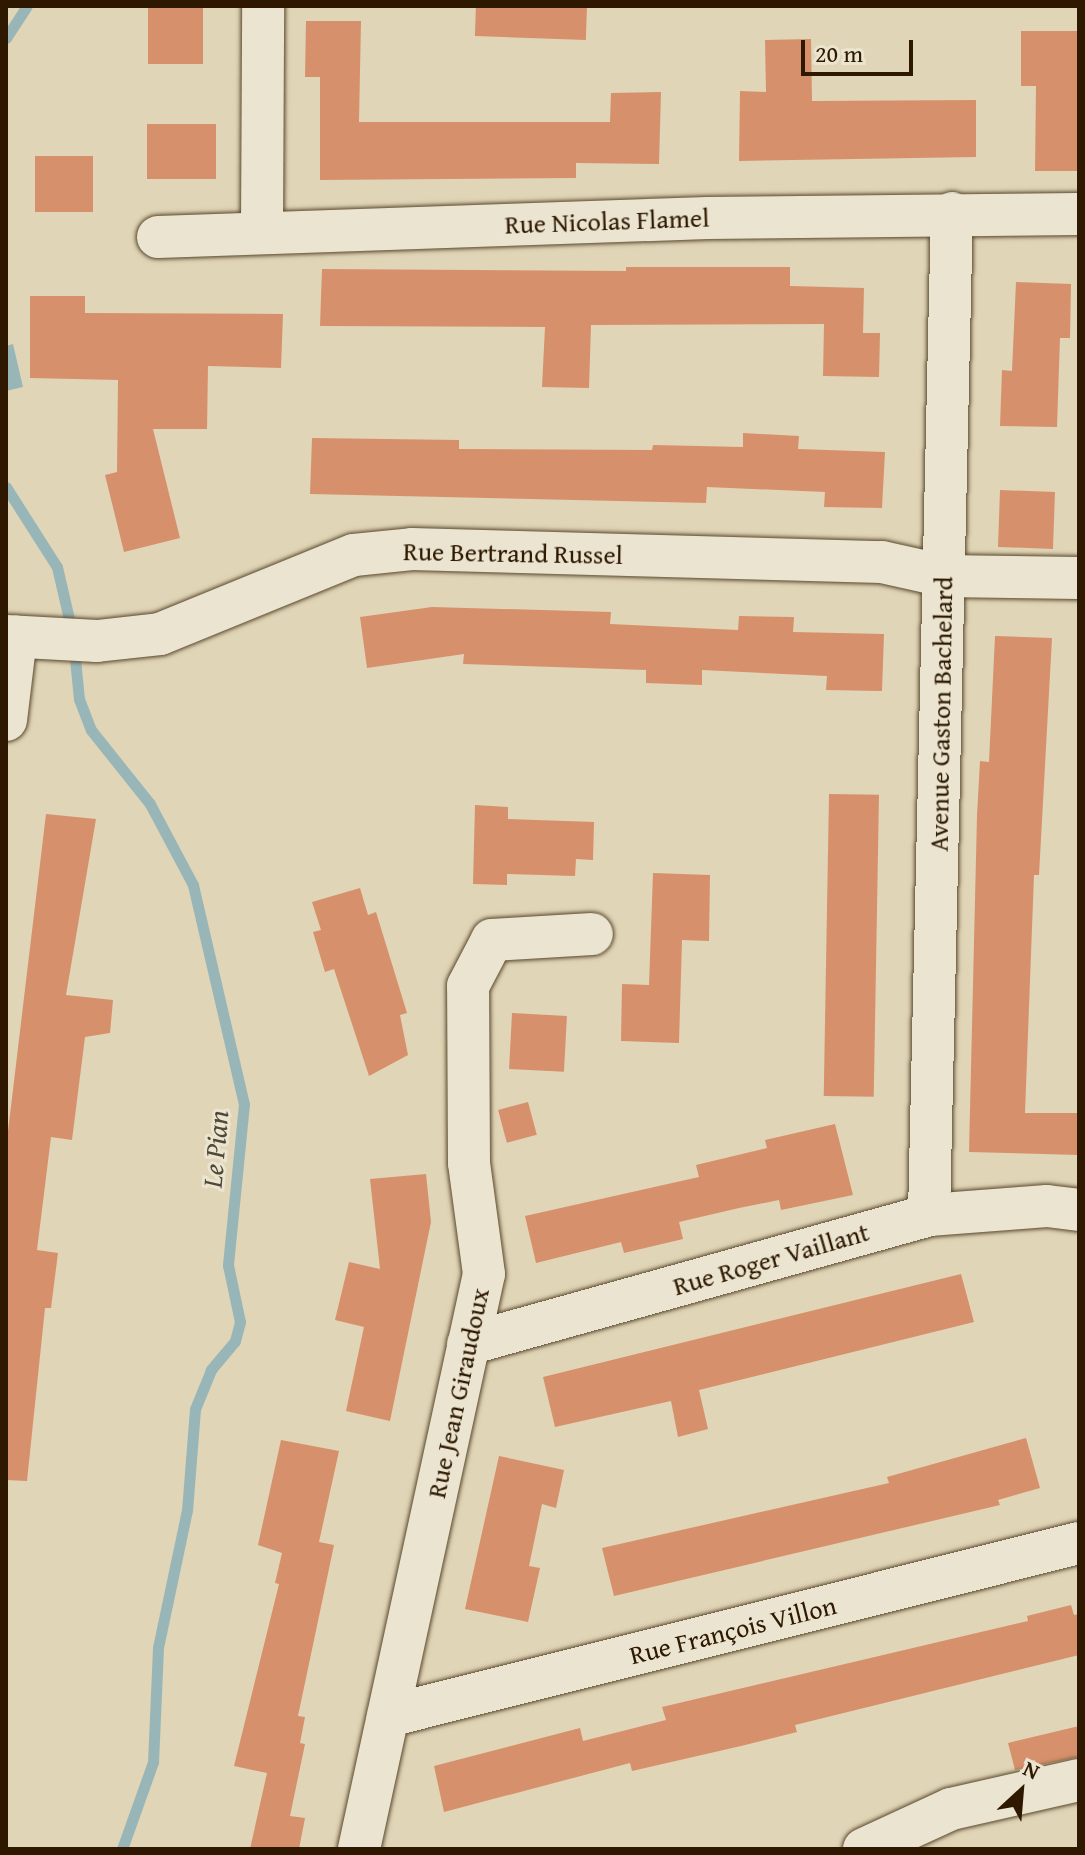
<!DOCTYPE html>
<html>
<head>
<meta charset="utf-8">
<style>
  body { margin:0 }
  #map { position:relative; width:1085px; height:1855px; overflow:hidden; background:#e0d5b6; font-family:"Gentium Book Plus",serif }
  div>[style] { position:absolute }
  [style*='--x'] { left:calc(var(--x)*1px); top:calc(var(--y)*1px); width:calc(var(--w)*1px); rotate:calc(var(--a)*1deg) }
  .water>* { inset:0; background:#98b6b8 }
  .stream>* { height:11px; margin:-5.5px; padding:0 5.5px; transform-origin:5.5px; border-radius:5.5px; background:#98b6b8 }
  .building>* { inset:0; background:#d7906c; transform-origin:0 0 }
  .roads { filter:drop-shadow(0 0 2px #5a482e) drop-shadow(0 0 2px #5a482e) }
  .minor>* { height:42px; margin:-21px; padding:0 21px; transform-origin:21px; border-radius:21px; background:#ebe4d0 }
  span { translate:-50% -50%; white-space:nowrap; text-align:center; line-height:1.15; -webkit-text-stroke:6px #ebe4d0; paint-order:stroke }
  .street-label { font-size:26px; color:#2e1900 }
  .water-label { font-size:28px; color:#4e4837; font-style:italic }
  .frame { position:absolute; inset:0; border:8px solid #2e1900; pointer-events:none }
  .north { position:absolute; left:981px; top:1751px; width:80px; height:80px; -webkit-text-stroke:6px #ebe4d0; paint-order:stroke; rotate:26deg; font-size:22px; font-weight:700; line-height:32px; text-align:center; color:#2e1900 }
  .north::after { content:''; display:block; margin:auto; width:28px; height:36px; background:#2e1900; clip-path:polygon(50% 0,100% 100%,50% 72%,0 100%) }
  .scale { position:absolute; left:801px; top:40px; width:112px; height:36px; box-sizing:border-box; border:4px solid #2e1900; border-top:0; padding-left:10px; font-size:24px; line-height:28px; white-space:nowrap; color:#2e1900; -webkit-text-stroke:6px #ebe4d0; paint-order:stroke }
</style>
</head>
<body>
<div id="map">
  <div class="water">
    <div style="clip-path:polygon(13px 344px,23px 387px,6px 391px,6px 346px)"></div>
  </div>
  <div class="stream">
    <div style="--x:6;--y:38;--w:38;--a:-57"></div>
    <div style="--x:6;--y:487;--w:95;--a:57.5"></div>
    <div style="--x:57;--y:567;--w:67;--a:77"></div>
    <div style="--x:74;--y:649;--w:50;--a:84.3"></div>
    <div style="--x:79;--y:699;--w:33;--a:69"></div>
    <div style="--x:91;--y:730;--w:95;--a:51.4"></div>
    <div style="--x:150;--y:804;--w:92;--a:62"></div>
    <div style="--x:193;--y:885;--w:225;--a:76.9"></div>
    <div style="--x:244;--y:1104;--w:162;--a:95.7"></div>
    <div style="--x:228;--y:1265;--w:58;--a:78.1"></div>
    <div style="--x:240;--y:1322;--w:20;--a:105"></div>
    <div style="--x:235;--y:1341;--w:38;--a:130"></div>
    <div style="--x:211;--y:1370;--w:42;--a:112.3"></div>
    <div style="--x:195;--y:1409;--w:101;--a:94.5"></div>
    <div style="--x:187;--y:1510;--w:141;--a:101.9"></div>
    <div style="--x:158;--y:1648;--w:114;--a:92.5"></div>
    <div style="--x:153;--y:1762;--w:92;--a:109.6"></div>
  </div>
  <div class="building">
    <div style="left:587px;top:6px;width:34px;height:111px;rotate:92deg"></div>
    <div style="left:148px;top:8px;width:55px;height:56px"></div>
    <div style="clip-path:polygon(306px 21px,361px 21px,359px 122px,610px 122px,611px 93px,661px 92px,659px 164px,576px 163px,576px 178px,320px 180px,320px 77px,305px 77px)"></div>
    <div style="clip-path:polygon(1021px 31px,1077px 31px,1079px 171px,1035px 171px,1036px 86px,1021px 86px)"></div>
    <div style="clip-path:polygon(811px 39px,812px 101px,976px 100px,976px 157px,739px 161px,740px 91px,766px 92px,765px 40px)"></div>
    <div style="left:147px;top:124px;width:69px;height:55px"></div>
    <div style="left:35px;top:156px;width:58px;height:56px"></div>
    <div style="clip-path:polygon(626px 267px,790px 267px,790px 286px,864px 288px,863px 333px,880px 333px,879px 377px,823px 376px,824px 324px,591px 325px,589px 388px,542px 387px,545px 327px,320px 326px,322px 269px,626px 271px)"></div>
    <div style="clip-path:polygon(1016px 282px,1071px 284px,1070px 338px,1060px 338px,1057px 427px,1000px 426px,1002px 370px,1012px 371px)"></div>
    <div style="clip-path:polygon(30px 296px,85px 296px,85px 313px,283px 314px,281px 368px,208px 366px,207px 429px,153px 429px,180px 538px,124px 552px,105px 475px,117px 472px,118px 380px,30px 378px)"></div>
    <div style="clip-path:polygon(743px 433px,799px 436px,798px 449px,885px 452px,882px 508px,824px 507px,825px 492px,707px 487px,706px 503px,310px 494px,312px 438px,459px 440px,459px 449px,652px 450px,653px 445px,743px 447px)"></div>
    <div style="left:1000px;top:490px;width:55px;height:57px;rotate:2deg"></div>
    <div style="clip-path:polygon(432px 607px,611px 612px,610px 624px,738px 630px,739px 616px,794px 617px,793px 632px,884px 634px,882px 691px,826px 690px,827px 676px,702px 670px,702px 685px,646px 683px,646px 670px,463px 664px,464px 654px,367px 668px,360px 617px)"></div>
    <div style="clip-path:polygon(995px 636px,1052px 638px,1039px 875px,1034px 875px,1025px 1113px,1079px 1113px,1079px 1155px,969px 1152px,977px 816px,980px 761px,989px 762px)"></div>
    <div style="left:829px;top:794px;width:50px;height:302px;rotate:1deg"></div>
    <div style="clip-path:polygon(475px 805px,508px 807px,508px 819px,594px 822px,593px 860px,576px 859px,575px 876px,507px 874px,507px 885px,473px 884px)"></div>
    <div style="clip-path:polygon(46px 814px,96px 819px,66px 995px,113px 1000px,110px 1033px,85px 1037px,72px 1140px,51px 1137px,37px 1250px,58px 1253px,51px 1308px,45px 1308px,27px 1481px,6px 1480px,6px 1148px)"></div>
    <div style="clip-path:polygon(653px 873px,710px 875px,709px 941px,682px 940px,679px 1043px,621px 1041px,622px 984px,649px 985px)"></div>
    <div style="clip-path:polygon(360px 888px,368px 915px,376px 912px,407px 1013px,400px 1015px,408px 1055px,369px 1076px,334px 969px,325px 972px,313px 932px,321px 930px,312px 902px)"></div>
    <div style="left:512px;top:1013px;width:55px;height:56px;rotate:3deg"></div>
    <div style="left:528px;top:1102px;width:34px;height:31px;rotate:75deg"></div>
    <div style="clip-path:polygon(835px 1124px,853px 1195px,781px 1210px,779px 1200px,739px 1208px,679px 1222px,683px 1239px,624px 1253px,621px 1242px,536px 1263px,525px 1216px,699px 1177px,696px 1165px,767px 1148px,765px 1140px)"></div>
    <div style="clip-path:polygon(426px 1174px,431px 1222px,390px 1421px,346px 1411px,364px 1327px,335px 1320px,349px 1262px,380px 1269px,370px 1179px)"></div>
    <div style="clip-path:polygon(961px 1274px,974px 1322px,699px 1390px,708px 1429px,678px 1437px,671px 1401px,555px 1427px,543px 1377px)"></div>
    <div style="clip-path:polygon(1026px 1438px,1040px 1488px,998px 1500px,1000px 1505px,614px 1596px,602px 1548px,889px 1483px,887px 1477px)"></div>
    <div style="clip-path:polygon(281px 1440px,339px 1451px,319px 1542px,334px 1545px,298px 1716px,305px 1717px,300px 1743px,305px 1744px,290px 1816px,305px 1818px,299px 1849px,250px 1849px,267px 1773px,234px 1766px,279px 1584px,275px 1583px,282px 1553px,258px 1545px)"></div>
    <div style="clip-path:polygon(499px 1456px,564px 1470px,556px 1508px,542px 1504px,529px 1566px,540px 1568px,528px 1622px,465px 1609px)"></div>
    <div style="clip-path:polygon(1071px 1605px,1074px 1615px,1079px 1614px,1079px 1655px,795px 1725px,797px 1732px,741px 1746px,632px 1771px,630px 1763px,444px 1812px,434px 1766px,580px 1728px,583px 1741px,666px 1720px,662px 1707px,1028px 1621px,1027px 1616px)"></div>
    <div style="clip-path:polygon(1079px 1726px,1079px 1757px,1015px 1770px,1008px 1743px)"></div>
  </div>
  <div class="roads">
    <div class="minor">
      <div style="--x:262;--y:230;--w:224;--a:-89.7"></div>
      <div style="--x:158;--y:237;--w:550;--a:-1.98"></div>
      <div style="--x:708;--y:218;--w:371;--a:-0.6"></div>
      <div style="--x:6;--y:636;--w:91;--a:3.1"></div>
      <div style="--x:97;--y:641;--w:63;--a:-6.3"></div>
      <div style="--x:160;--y:634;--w:209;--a:-22.2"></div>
      <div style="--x:354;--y:555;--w:58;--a:-5.9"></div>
      <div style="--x:412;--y:549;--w:470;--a:1.6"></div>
      <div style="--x:882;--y:562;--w:64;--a:12.7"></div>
      <div style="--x:944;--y:576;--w:135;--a:0.8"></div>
      <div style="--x:6;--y:720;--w:84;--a:-83.1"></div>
      <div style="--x:929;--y:1215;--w:1002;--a:-88.69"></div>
      <div style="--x:468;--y:1344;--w:479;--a:-15.6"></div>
      <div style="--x:929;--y:1215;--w:118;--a:-4.4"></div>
      <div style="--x:1047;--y:1206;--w:32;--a:7"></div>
      <div style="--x:388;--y:1716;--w:712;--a:-14.06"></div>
      <div style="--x:359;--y:1849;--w:588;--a:-77.74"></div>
      <div style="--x:484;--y:1274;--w:112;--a:-97.7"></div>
      <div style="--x:469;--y:1163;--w:177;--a:-90.3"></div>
      <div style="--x:468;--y:986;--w:52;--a:-62.4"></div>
      <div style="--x:492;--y:940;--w:100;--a:-3.4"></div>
      <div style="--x:864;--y:1849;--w:96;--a:-24.7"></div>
      <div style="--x:951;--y:1809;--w:131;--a:-12.8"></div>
    </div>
  </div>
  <div class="street-label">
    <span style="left:607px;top:221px;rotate:-2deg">Rue Nicolas Flamel</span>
    <span style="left:513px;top:553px;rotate:1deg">Rue Bertrand Russel</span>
    <span style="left:941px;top:714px;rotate:-89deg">Avenue Gaston Bachelard</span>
    <span style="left:771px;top:1259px;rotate:-16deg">Rue Roger Vaillant</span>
    <span style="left:458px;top:1393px;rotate:-78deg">Rue Jean Giraudoux</span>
    <span style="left:733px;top:1630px;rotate:-14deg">Rue François Villon</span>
  </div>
  <div class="water-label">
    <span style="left:215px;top:1149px;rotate:-85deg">Le Pian</span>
  </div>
  <div class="frame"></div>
  <div class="north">N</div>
  <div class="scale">20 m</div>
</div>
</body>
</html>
